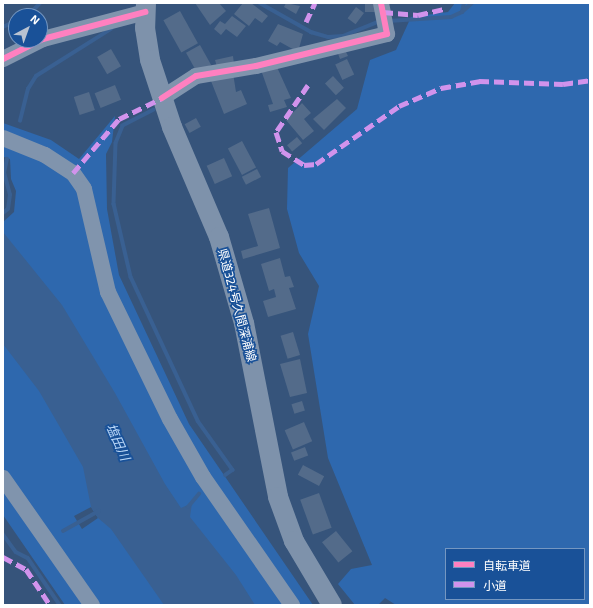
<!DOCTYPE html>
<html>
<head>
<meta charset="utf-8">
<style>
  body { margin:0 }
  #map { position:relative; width:593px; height:608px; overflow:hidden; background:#36547b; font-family:"Exo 2","Noto Sans JP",sans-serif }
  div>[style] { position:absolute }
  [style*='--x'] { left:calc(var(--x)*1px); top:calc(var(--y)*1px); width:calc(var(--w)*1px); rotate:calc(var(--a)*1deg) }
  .green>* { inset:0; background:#2e68ae }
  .water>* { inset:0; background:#396092 }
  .stream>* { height:3.5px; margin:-1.75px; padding:0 1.75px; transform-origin:1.75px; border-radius:1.75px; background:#396092 }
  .building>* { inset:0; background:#536b8a; transform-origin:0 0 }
  .minor>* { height:16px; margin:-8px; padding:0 8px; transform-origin:8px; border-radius:8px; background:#8094ad }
  .major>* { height:20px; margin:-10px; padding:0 10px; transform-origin:10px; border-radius:10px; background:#7e92ab }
  .quiet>* { height:5px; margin-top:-2.5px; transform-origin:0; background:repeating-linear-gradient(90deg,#d193ec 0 10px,transparent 0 15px) }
  .cycleway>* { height:6px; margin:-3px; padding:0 3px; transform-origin:3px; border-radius:3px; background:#ff80c0 }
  span { translate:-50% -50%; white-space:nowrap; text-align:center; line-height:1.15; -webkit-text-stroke:3.5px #195198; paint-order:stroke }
  .street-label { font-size:12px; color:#fff }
  .water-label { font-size:13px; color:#b9d6f7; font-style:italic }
  .frame { position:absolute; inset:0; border:4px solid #fff; pointer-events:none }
  .legend { position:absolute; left:445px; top:548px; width:140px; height:52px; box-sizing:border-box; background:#195198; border:1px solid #7597c1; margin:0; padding:5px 7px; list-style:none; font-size:12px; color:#fff }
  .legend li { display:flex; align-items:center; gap:8px; height:20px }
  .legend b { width:20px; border:1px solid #7597c1 }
  .north { position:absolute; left:8px; top:8px; width:40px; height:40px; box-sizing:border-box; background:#195198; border:1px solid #7597c1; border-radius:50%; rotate:41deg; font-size:11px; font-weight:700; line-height:16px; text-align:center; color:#fff }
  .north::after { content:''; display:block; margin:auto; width:14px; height:18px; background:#b9c3d1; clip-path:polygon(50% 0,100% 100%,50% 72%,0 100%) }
</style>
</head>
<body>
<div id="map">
  <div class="green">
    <div style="clip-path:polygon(evenodd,455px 3px,590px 3px,590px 605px,396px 605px,385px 598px,378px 605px,355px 605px,338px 584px,351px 569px,372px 565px,328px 458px,308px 334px,319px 286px,299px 253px,287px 209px,288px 168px,357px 109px,370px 60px,396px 50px,411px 17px,448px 12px,455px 3px,446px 549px,584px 549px,584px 599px,446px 599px,446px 549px)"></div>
    <div style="clip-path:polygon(115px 116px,112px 142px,106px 154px,107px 209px,119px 275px,189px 424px,313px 605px,245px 605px,3px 265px,3px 222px,14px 212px,16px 191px,11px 179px,10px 159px,4px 157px,3px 163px,3px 123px,51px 140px,79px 159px)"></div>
    <div style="clip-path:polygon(evenodd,3px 313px,214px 605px,65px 605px,3px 515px,3px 313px,91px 507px,98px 518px,82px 529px,74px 516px,91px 507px)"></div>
  </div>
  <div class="water">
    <div style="clip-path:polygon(3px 232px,62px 305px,115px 393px,165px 484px,181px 508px,192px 503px,190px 517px,236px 575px,255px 605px,164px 605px,111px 529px,98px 518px,91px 507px,83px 467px,39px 391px,3px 344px)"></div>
  </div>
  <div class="stream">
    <div style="--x:260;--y:3;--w:59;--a:29.6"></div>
    <div style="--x:311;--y:32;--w:18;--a:16"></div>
    <div style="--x:328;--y:37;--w:15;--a:-4"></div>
    <div style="--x:343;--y:36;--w:40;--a:-22"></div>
    <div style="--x:462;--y:12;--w:9;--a:-77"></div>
    <div style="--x:28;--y:16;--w:18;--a:-47"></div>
    <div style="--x:388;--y:21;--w:63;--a:-3.6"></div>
    <div style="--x:451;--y:17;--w:12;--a:-24"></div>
    <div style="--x:462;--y:12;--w:13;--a:-42"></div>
    <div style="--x:3;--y:27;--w:14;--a:-25"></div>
    <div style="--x:154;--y:110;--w:35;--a:153"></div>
    <div style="--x:123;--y:126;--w:18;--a:112"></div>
    <div style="--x:116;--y:143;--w:61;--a:91.9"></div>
    <div style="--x:114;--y:204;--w:75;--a:76.9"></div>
    <div style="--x:131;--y:277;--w:159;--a:65"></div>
    <div style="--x:198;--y:421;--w:60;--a:54.5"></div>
    <div style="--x:233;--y:470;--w:9;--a:144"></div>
    <div style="--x:20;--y:121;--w:33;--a:-76"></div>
    <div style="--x:28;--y:89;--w:15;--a:-58"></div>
    <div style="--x:36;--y:76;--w:89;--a:-32.1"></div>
    <div style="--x:3;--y:213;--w:6;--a:-39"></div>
    <div style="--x:8;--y:209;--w:14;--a:-82"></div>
    <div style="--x:10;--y:195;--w:23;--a:-105"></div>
    <div style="--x:4;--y:173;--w:14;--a:-78"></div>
    <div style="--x:188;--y:507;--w:17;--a:-50"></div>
    <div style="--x:63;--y:531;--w:41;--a:-29.1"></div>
    <div style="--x:3;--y:534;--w:22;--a:54"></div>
    <div style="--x:16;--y:552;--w:13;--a:27"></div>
    <div style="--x:28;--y:558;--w:57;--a:55.8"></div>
  </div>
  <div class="building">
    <div style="clip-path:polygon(195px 3px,219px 3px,226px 11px,210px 25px)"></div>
    <div style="clip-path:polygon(243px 3px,251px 3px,268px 16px,262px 23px,255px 18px,249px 26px,234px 14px)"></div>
    <div style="clip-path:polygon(286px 3px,300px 6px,296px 14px,284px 7px)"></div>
    <div style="left:365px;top:3px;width:11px;height:9px"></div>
    <div style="left:356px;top:7px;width:10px;height:14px;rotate:37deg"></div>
    <div style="left:180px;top:11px;width:37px;height:19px;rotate:61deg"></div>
    <div style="clip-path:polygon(232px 16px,246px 26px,237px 37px,226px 29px,221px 35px,214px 29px,220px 21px,225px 24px)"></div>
    <div style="clip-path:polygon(278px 24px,303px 34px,298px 52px,280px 42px,277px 46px,268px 41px)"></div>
    <div style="left:200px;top:45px;width:23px;height:16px;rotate:61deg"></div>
    <div style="clip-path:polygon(344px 48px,348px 56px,340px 59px,337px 51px)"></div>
    <div style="left:111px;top:49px;width:20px;height:16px;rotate:60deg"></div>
    <div style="clip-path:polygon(233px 56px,234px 64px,217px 67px,215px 60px)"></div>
    <div style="left:347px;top:59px;width:17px;height:13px;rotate:65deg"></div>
    <div style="clip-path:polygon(276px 65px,291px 98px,284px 100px,287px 107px,270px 112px,268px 105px,273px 104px,261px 70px)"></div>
    <div style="clip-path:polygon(233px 73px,236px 92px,241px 90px,247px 104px,224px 114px,209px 76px)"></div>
    <div style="left:333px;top:76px;width:16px;height:11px;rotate:47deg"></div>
    <div style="left:115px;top:85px;width:16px;height:22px;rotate:68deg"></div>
    <div style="left:89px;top:92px;width:19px;height:16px;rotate:72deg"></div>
    <div style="clip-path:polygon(337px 99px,346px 108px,324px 130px,313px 119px)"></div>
    <div style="clip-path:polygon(302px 103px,311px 113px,304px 119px,314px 131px,303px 140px,286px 120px)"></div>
    <div style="left:196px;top:118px;width:10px;height:13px;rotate:61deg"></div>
    <div style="left:297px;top:137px;width:8px;height:13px;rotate:50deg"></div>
    <div style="left:242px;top:141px;width:30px;height:16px;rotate:62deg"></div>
    <div style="left:224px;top:158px;width:20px;height:19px;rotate:66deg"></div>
    <div style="left:257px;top:169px;width:9px;height:17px;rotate:63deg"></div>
    <div style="clip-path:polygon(269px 208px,280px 248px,243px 259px,241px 251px,258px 246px,248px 214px)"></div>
    <div style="clip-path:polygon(280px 258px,285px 277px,290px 276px,294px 287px,289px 288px,296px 309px,268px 317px,263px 301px,276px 297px,274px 289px,269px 291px,261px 264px)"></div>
    <div style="left:293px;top:332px;width:24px;height:13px;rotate:73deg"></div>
    <div style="clip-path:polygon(300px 359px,307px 393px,290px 397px,280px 364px)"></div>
    <div style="left:302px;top:401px;width:10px;height:11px;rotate:73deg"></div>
    <div style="left:304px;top:422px;width:21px;height:21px;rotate:67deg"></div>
    <div style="left:305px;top:447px;width:9px;height:15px;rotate:69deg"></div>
    <div style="left:303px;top:465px;width:24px;height:11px;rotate:28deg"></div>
    <div style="left:319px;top:493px;width:37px;height:20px;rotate:70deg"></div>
    <div style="left:336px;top:531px;width:26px;height:18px;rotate:51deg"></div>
  </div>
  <div class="minor">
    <div style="--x:3;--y:59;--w:45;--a:-26.6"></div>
    <div style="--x:43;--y:39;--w:106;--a:-14.8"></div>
    <div style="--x:162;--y:98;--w:40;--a:-32.9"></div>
    <div style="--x:196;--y:76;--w:61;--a:-9.5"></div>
    <div style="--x:256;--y:66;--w:135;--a:-13.7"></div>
    <div style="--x:387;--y:34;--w:32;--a:-101"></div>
    <div style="--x:3;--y:138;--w:45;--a:22"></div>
    <div style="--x:45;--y:155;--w:33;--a:33"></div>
    <div style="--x:73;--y:173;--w:19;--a:55"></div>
    <div style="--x:84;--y:189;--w:106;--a:76.9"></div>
    <div style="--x:108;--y:292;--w:141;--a:64"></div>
    <div style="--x:170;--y:419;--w:67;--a:60.4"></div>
    <div style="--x:203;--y:477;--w:156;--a:55.2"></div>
    <div style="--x:3;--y:478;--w:155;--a:55"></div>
  </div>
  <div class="major">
    <div style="--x:146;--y:3;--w:25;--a:92"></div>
    <div style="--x:145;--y:28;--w:32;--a:81"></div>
    <div style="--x:150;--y:60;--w:71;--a:71.8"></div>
    <div style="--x:172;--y:127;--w:120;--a:66.9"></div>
    <div style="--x:219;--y:237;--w:90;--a:73.8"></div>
    <div style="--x:244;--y:323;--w:177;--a:78.9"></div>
    <div style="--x:278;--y:497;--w:47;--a:70"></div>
    <div style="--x:294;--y:541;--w:74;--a:59.3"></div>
  </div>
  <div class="quiet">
    <div style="--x:383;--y:12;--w:35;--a:5"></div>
    <div style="--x:418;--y:15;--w:27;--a:-13"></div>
    <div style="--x:306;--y:22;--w:21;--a:-65"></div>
    <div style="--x:308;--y:85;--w:57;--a:124.2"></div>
    <div style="--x:276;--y:132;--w:20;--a:72"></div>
    <div style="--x:282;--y:151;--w:26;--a:32"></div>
    <div style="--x:304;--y:165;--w:12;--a:-5"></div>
    <div style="--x:316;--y:164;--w:101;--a:-34.9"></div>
    <div style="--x:399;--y:106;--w:46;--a:-23.2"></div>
    <div style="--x:441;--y:88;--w:39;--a:-10"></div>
    <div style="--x:479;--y:81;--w:84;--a:2"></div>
    <div style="--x:563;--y:84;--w:27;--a:-8"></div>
    <div style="--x:73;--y:173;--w:71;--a:-49.6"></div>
    <div style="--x:119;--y:119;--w:48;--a:-26"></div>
    <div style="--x:3;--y:557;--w:26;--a:28"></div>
    <div style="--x:26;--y:569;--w:43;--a:56.3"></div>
  </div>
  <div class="cycleway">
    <div style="--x:3;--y:59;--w:45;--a:-26.6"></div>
    <div style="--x:43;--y:39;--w:106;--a:-14.8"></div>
    <div style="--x:162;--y:98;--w:40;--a:-32.9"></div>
    <div style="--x:196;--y:76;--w:61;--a:-9.5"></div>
    <div style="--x:256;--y:66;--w:135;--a:-13.7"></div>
    <div style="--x:387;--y:34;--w:32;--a:-101"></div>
  </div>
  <div class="street-label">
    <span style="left:237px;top:305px;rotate:75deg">県道324号久間深浦線</span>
  </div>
  <div class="water-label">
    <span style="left:118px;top:442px;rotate:66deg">塩田川</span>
  </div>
  <div class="frame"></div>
  <ul class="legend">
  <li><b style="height:5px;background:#ff80c0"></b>自転車道</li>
  <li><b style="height:5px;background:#d193ec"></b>小道</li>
  </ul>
  <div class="north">N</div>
</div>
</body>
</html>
